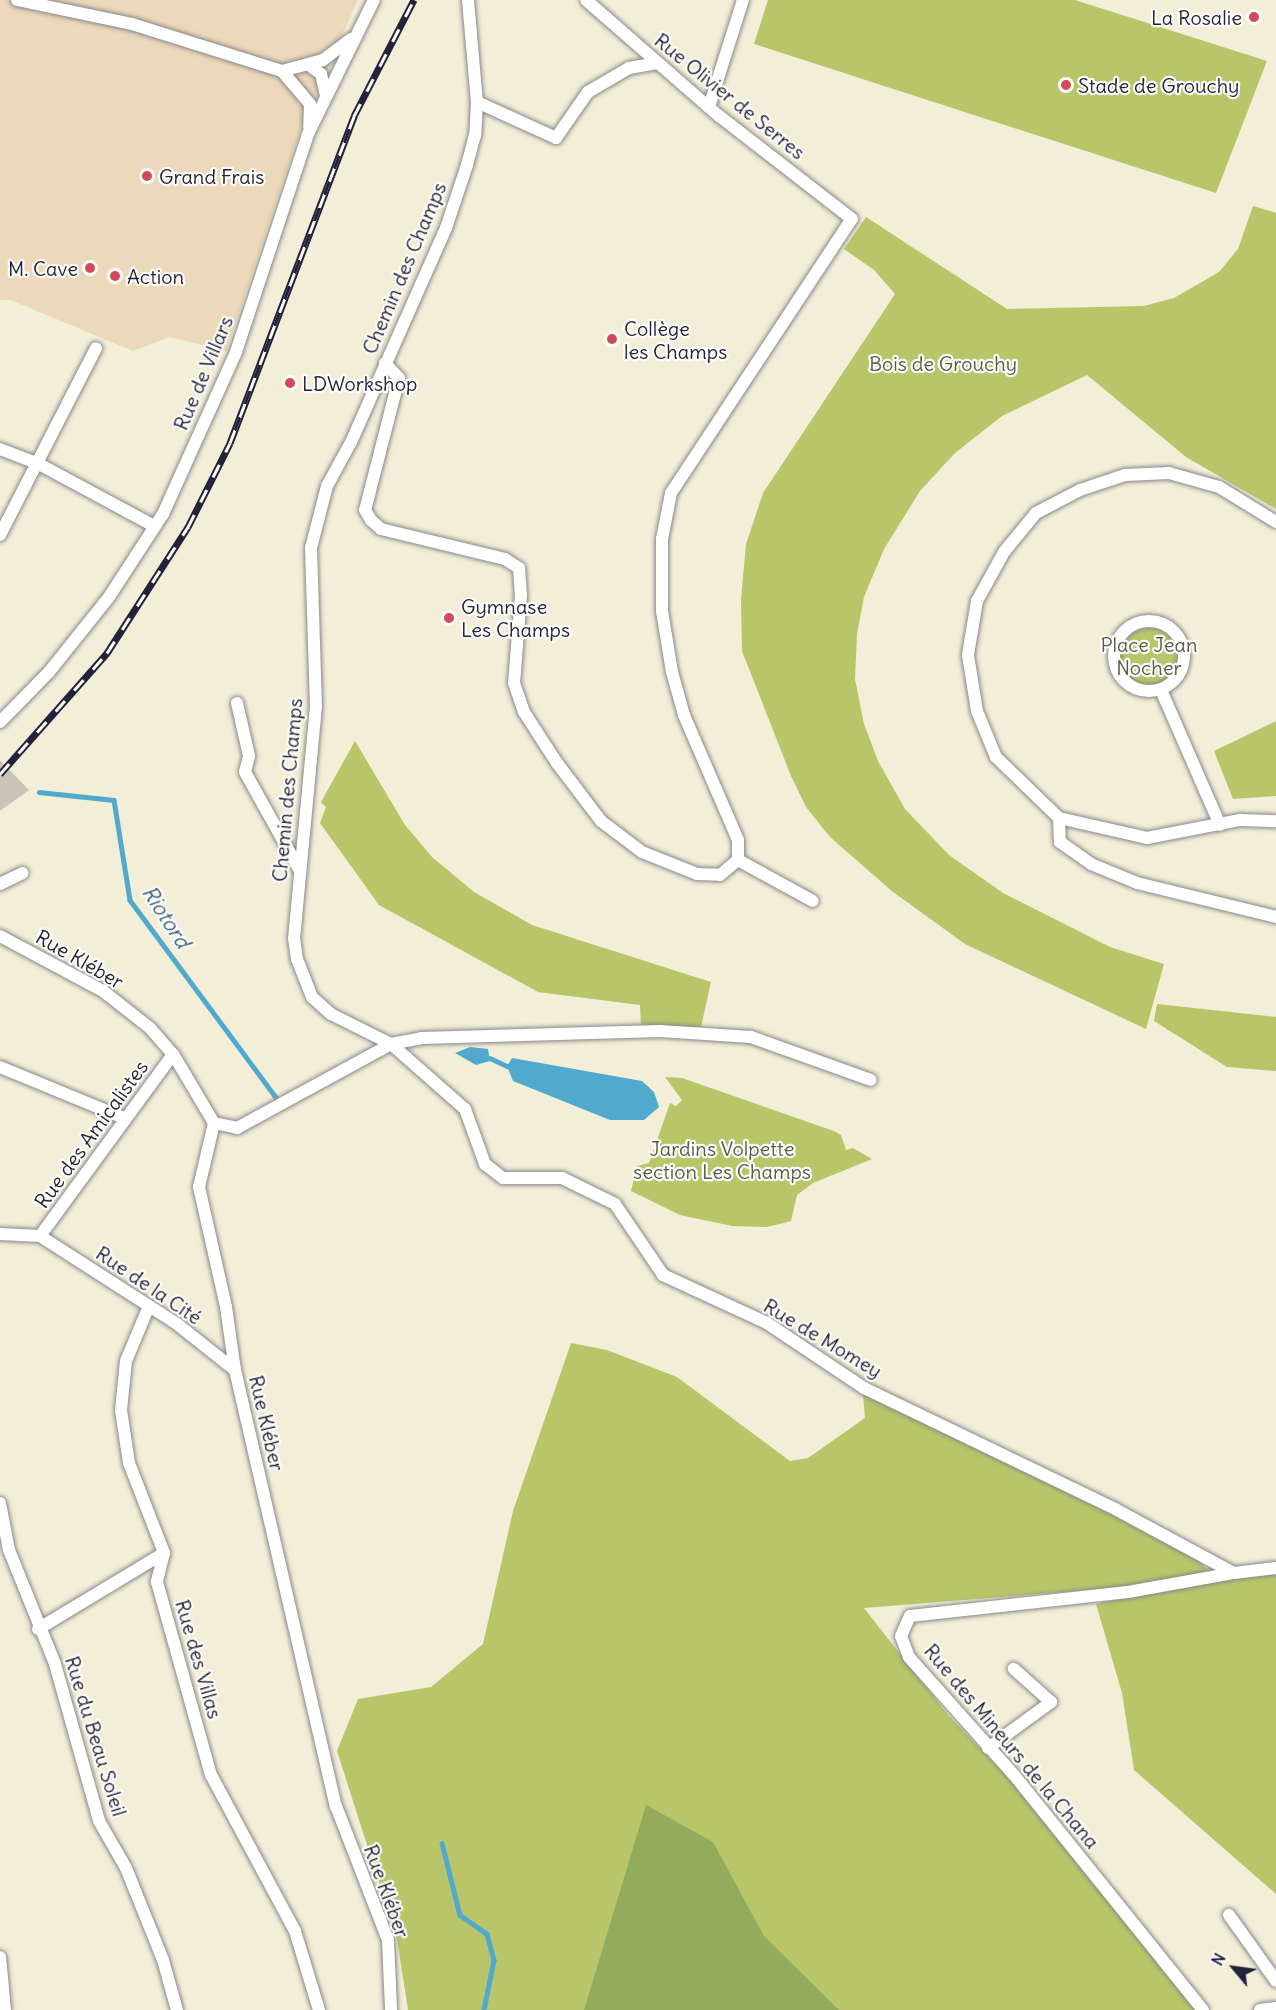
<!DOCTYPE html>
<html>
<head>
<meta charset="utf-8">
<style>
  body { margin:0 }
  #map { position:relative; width:1276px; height:2010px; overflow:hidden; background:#f2eed8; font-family:Delius,sans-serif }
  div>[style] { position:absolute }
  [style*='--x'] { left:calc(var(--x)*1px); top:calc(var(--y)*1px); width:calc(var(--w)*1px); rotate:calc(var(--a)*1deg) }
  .built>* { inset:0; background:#ecd8ba }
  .industrial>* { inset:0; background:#cbc3b8 }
  .green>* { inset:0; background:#b8c669 }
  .round { border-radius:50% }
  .forest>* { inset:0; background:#92ab5d }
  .water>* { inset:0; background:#51aace }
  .stream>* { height:4.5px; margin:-2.25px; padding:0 2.25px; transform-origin:2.25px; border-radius:2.25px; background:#51aace }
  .roads { filter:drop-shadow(0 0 2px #8a888a) drop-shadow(0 0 2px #8a888a) }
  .minor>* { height:12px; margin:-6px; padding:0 6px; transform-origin:6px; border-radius:6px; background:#fff }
  .minor>.ring { margin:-6px; padding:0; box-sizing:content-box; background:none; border:12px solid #fff; border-radius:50% }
  .rail>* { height:7px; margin-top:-3.5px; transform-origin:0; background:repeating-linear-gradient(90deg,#fdfcf7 0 14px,#22223b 0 28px); box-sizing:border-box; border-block:2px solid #22223b }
  .dots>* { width:16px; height:16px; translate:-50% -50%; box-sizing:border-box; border:3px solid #fdfcf7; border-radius:50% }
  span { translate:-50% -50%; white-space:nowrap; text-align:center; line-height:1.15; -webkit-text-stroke:4.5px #fdfcf7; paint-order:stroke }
  .poi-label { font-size:20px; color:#22223b }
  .right { translate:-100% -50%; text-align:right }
  .left { translate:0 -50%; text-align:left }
  .street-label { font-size:20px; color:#22223b }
  .park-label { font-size:20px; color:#565b4b }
  .water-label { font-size:21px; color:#375f7d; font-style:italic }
  .north { position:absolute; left:1204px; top:1938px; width:60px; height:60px; -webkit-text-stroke:4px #fdfcf7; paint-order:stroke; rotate:299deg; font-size:16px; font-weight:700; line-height:24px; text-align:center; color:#22223b }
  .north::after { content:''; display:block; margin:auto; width:21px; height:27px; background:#22223b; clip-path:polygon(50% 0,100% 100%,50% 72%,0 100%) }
</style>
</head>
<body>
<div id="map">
  <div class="built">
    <div style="clip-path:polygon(0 0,358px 0,301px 127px,226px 351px,170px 337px,133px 351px,11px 300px,0 300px)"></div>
  </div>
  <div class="industrial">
    <div style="clip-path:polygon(0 760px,29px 790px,0 811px)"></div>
  </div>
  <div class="green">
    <div style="clip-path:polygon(768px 0,1075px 0,1267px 61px,1216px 193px,754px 44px)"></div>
    <div style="clip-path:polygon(1253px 206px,1276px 213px,1276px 509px,1186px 457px,1087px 375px,1002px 416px,955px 453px,920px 491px,884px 549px,864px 597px,857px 634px,855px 679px,864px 724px,878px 761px,905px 809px,949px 855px,1003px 893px,1110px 947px,1164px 964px,1146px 1029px,965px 944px,893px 892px,830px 837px,806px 807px,791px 776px,742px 651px,741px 599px,746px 544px,763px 493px,895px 294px,874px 270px,844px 249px,866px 217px,1007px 309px,1144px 306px,1174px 298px,1219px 272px,1238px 249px)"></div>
    <div class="round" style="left:1120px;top:628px;width:58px;height:58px"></div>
    <div style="clip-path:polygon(1276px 721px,1276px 796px,1233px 799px,1214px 751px)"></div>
    <div style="clip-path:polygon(355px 741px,405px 825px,432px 857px,474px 892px,532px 925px,711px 982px,701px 1027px,641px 1026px,640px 1005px,538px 992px,379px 905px,320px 823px,326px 807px,321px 802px)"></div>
    <div style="clip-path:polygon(1157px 1004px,1276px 1017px,1276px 1071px,1227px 1067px,1154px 1021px)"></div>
    <div style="clip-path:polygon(665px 1077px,682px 1078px,834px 1131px,841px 1135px,846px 1150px,853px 1148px,872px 1159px,813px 1183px,797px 1195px,791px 1221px,767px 1227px,732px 1226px,680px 1215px,631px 1191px,637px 1166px,649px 1163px,670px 1103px,676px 1106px,682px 1100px)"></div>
    <div style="clip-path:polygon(571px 1343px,607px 1350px,677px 1377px,790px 1461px,808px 1458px,865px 1418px,863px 1394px,1128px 1521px,1195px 1557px,1211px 1573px,1188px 1582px,864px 1608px,948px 1715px,1025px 1795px,1196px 2010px,408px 2010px,397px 1939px,337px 1751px,358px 1699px,431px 1687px,483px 1644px,513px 1511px)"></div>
    <div style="clip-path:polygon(1276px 1569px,1276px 1894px,1134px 1770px,1122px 1693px,1096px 1604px,1234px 1573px)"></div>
  </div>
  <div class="forest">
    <div style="clip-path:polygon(646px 1805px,713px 1842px,764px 1936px,839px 2010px,584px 2010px)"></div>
  </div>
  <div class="water">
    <div style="clip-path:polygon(470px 1047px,488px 1049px,490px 1061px,476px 1065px,455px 1053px)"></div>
    <div style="clip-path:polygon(512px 1058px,642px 1081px,654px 1092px,659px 1107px,644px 1120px,610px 1120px,513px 1081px,507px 1066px)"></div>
  </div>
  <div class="stream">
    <div style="--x:39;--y:792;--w:75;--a:6.1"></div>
    <div style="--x:114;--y:800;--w:101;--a:80.9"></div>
    <div style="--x:130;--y:900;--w:245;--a:53.5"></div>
    <div style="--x:490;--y:1058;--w:19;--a:25"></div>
    <div style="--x:442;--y:1843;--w:74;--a:76"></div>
    <div style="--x:460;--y:1915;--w:33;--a:35"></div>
    <div style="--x:487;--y:1934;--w:27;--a:75"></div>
    <div style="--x:494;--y:1960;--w:51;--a:101.3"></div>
  </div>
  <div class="roads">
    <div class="minor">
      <div style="--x:17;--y:0;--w:117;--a:11.8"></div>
      <div style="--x:132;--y:24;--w:157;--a:17.4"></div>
      <div style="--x:282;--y:71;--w:43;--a:49.7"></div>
      <div style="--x:310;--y:104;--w:23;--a:92"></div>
      <div style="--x:468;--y:0;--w:102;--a:85"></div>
      <div style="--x:477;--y:102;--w:33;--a:93"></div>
      <div style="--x:475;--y:135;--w:31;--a:105"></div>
      <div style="--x:467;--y:165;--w:66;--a:108.4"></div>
      <div style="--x:446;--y:228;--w:234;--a:113.9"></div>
      <div style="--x:351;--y:442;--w:50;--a:118.6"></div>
      <div style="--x:327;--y:486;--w:64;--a:104.5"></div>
      <div style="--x:311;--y:548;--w:158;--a:88.2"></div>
      <div style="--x:316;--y:706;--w:233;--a:95.4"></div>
      <div style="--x:294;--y:938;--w:21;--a:82"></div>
      <div style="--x:297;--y:959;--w:41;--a:68.5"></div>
      <div style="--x:312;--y:997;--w:25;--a:42"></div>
      <div style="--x:331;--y:1014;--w:67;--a:26.6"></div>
      <div style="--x:391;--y:1044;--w:98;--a:41.3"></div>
      <div style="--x:465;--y:1109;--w:59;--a:70"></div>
      <div style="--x:485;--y:1164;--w:23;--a:38"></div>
      <div style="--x:503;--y:1178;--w:59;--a:0"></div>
      <div style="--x:562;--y:1178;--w:59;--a:26.1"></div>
      <div style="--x:615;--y:1204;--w:86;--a:55.9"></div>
      <div style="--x:663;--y:1275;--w:115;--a:24.8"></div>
      <div style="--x:767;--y:1323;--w:117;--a:33.8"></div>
      <div style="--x:864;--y:1388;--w:279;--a:25.7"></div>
      <div style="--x:1115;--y:1509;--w:135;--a:28.3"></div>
      <div style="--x:1234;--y:1573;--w:42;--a:-6.8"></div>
      <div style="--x:309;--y:65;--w:15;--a:37"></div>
      <div style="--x:321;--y:74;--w:22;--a:77"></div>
      <div style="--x:282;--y:71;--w:42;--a:-15"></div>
      <div style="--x:323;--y:60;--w:35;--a:-37"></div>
      <div style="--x:477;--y:102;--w:87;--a:24.5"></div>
      <div style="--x:556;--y:138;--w:56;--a:-55.2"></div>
      <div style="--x:588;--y:92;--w:48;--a:-30.3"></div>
      <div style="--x:629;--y:68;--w:27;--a:-10"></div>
      <div style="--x:709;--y:107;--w:112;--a:-72.4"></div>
      <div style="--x:385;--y:363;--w:21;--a:47"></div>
      <div style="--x:399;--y:378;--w:136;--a:104.4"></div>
      <div style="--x:365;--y:510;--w:12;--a:59"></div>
      <div style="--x:371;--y:520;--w:13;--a:42"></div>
      <div style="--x:381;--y:529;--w:128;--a:13.6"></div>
      <div style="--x:505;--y:559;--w:17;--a:33"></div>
      <div style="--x:519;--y:568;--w:27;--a:86"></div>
      <div style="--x:521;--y:595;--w:88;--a:94.5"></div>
      <div style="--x:514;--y:683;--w:31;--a:71"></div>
      <div style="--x:524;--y:712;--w:61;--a:57.1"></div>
      <div style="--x:557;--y:763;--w:73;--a:52.8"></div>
      <div style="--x:601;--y:821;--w:51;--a:37.1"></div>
      <div style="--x:642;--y:852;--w:59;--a:21.8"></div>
      <div style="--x:697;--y:874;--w:23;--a:2"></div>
      <div style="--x:720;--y:875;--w:23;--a:-40"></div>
      <div style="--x:738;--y:860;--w:20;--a:-90"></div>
      <div style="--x:738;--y:840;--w:136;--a:-113.4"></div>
      <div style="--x:684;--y:715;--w:45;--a:-105.6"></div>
      <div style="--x:672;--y:672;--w:62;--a:-99.3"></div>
      <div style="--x:662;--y:611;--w:72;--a:-90"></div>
      <div style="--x:662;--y:539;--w:47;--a:-78.9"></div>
      <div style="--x:671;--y:493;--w:328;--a:-56.6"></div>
      <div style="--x:852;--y:219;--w:168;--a:-142.2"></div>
      <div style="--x:719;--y:116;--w:176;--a:-138.9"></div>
      <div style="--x:0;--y:449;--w:42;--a:21"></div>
      <div style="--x:39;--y:464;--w:131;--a:28.3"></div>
      <div style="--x:1276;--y:522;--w:67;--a:-148.4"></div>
      <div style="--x:1219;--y:487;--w:52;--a:-164.4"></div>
      <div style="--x:1169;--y:473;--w:44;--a:177.4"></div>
      <div style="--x:1125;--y:475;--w:47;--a:161.6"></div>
      <div style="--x:1080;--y:490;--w:50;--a:152.4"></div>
      <div style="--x:1036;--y:513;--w:50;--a:129.4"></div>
      <div style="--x:1004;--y:552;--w:56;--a:118.9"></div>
      <div style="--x:977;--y:601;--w:55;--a:99.5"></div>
      <div style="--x:968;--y:655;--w:57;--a:80.9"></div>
      <div style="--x:977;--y:711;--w:50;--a:67.6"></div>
      <div style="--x:996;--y:757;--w:88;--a:44.1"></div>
      <div style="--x:1059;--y:818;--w:90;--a:12.8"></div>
      <div style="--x:1147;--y:838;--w:95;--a:-11"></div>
      <div style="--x:1240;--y:820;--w:36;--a:2"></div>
      <div style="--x:0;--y:535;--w:210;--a:-62.8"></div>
      <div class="ring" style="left:1114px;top:621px;width:58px;height:58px"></div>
      <div style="--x:1161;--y:690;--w:147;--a:66.4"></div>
      <div style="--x:237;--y:703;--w:54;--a:77.2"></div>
      <div style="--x:249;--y:756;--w:16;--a:104"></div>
      <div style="--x:245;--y:772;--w:111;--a:60.9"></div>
      <div style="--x:0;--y:722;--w:70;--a:-45.6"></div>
      <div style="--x:49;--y:672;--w:96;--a:-51.3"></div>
      <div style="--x:109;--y:597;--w:99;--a:-57"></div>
      <div style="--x:163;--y:514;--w:178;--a:-65.7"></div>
      <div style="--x:236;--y:352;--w:230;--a:-71.7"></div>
      <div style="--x:308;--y:134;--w:149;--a:-63.8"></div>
      <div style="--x:1059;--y:818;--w:24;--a:88"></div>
      <div style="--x:1060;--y:842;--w:38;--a:35"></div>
      <div style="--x:1091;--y:864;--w:50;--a:22.4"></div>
      <div style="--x:1137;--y:883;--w:143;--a:13.7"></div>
      <div style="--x:738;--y:860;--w:85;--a:28.7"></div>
      <div style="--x:0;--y:884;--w:25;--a:-26"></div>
      <div style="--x:0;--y:936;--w:117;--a:28.1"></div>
      <div style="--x:103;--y:991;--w:60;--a:38.2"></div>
      <div style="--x:150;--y:1028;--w:35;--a:49"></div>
      <div style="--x:173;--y:1054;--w:80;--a:59.3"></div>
      <div style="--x:214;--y:1123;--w:66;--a:103.2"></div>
      <div style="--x:199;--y:1187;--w:123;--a:77.3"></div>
      <div style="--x:226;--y:1307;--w:64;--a:81.9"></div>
      <div style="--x:235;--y:1370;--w:448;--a:77"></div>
      <div style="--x:336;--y:1806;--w:144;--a:68.8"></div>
      <div style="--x:388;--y:1940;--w:70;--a:87.5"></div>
      <div style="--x:0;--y:1067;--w:136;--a:22.4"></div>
      <div style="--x:214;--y:1123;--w:24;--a:12"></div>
      <div style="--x:237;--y:1128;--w:175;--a:-28.6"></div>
      <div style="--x:391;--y:1044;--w:31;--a:-11"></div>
      <div style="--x:421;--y:1038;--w:239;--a:-1.7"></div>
      <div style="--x:660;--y:1031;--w:91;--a:3.8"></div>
      <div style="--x:751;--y:1037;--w:127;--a:19.7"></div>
      <div style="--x:0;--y:1234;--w:40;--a:2.9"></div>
      <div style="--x:40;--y:1236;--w:163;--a:32.7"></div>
      <div style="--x:177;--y:1324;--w:74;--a:38.4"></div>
      <div style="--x:40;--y:1236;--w:225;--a:-53.8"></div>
      <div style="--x:149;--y:1306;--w:60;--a:112.7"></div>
      <div style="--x:126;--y:1361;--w:49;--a:95.8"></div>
      <div style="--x:121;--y:1410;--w:54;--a:81.4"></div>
      <div style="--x:129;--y:1463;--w:97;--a:68.7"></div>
      <div style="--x:164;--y:1553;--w:30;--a:104"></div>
      <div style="--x:157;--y:1582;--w:200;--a:74.4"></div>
      <div style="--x:211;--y:1775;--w:177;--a:61.7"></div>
      <div style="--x:295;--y:1931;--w:83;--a:73.1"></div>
      <div style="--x:0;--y:1503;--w:48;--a:79.2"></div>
      <div style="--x:9;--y:1550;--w:123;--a:68"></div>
      <div style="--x:55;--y:1664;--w:163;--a:74.3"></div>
      <div style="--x:99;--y:1821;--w:54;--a:60.1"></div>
      <div style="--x:126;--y:1868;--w:99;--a:68.1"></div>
      <div style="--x:163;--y:1960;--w:52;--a:74.4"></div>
      <div style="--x:38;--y:1629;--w:147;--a:-31.1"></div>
      <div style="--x:988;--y:1748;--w:78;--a:-36.1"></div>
      <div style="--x:1051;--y:1702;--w:50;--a:-138.3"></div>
      <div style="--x:1229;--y:1915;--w:81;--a:54.5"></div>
      <div style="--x:0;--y:1957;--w:53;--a:84.6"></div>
      <div style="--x:1203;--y:2010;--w:302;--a:-128.8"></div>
      <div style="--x:1014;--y:1775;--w:158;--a:-131.7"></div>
      <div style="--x:909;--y:1657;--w:22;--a:-111"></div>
      <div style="--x:901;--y:1636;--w:22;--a:-66"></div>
      <div style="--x:910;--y:1616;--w:219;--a:-6.3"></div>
      <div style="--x:1128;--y:1592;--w:108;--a:-10.2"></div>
      <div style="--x:1260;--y:2010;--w:16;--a:-7"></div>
    </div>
  </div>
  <div class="rail">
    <div style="--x:0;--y:774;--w:162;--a:-48.5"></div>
    <div style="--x:107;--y:653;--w:150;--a:-57.3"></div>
    <div style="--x:188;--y:527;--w:94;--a:-63.4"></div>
    <div style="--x:230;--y:443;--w:350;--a:-69.2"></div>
    <div style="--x:354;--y:116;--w:131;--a:-62.7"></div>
  </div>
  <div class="dots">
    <div style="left:1254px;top:17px;background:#d1495b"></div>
    <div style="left:1066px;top:85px;background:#d1495b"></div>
    <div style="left:147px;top:176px;background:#d1495b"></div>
    <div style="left:90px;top:268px;background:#d1495b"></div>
    <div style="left:115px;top:276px;background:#d1495b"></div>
    <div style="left:612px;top:339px;background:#d1495b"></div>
    <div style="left:290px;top:383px;background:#d1495b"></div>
    <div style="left:449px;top:618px;background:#d1495b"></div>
  </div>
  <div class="poi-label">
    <span class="right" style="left:1242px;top:17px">La Rosalie</span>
    <span class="left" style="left:1078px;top:85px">Stade de Grouchy</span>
    <span class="left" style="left:159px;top:176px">Grand Frais</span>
    <span class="right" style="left:78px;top:268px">M. Cave</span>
    <span class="left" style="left:127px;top:276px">Action</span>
    <span class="left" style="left:624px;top:340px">Collège<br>les Champs</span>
    <span class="left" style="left:302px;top:383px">LDWorkshop</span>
    <span class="left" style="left:461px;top:618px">Gymnase<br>Les Champs</span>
  </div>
  <div class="street-label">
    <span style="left:730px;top:96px;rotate:39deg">Rue Olivier de Serres</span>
    <span style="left:404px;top:268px;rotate:-67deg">Chemin des Champs</span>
    <span style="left:203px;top:373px;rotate:-67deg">Rue de Villars</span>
    <span style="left:287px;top:790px;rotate:-85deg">Chemin des Champs</span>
    <span style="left:80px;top:959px;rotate:30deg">Rue Kléber</span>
    <span style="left:91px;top:1134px;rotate:-54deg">Rue des Amicalistes</span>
    <span style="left:149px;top:1285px;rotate:34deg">Rue de la Cité</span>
    <span style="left:823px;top:1338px;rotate:31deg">Rue de Momey</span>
    <span style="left:267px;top:1423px;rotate:77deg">Rue Kléber</span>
    <span style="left:199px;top:1659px;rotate:74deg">Rue des Villas</span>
    <span style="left:96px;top:1736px;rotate:73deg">Rue du Beau Soleil</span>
    <span style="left:1012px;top:1746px;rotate:50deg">Rue des Mineurs de la Chana</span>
    <span style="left:387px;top:1891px;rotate:70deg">Rue Kléber</span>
  </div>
  <div class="park-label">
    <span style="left:943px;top:363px">Bois de Grouchy</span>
    <span style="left:1149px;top:656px">Place Jean<br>Nocher</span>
    <span style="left:722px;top:1160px">Jardins Volpette<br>section Les Champs</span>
  </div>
  <div class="water-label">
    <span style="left:166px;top:917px;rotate:57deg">Riotord</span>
  </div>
  <div class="north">N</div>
</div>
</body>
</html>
